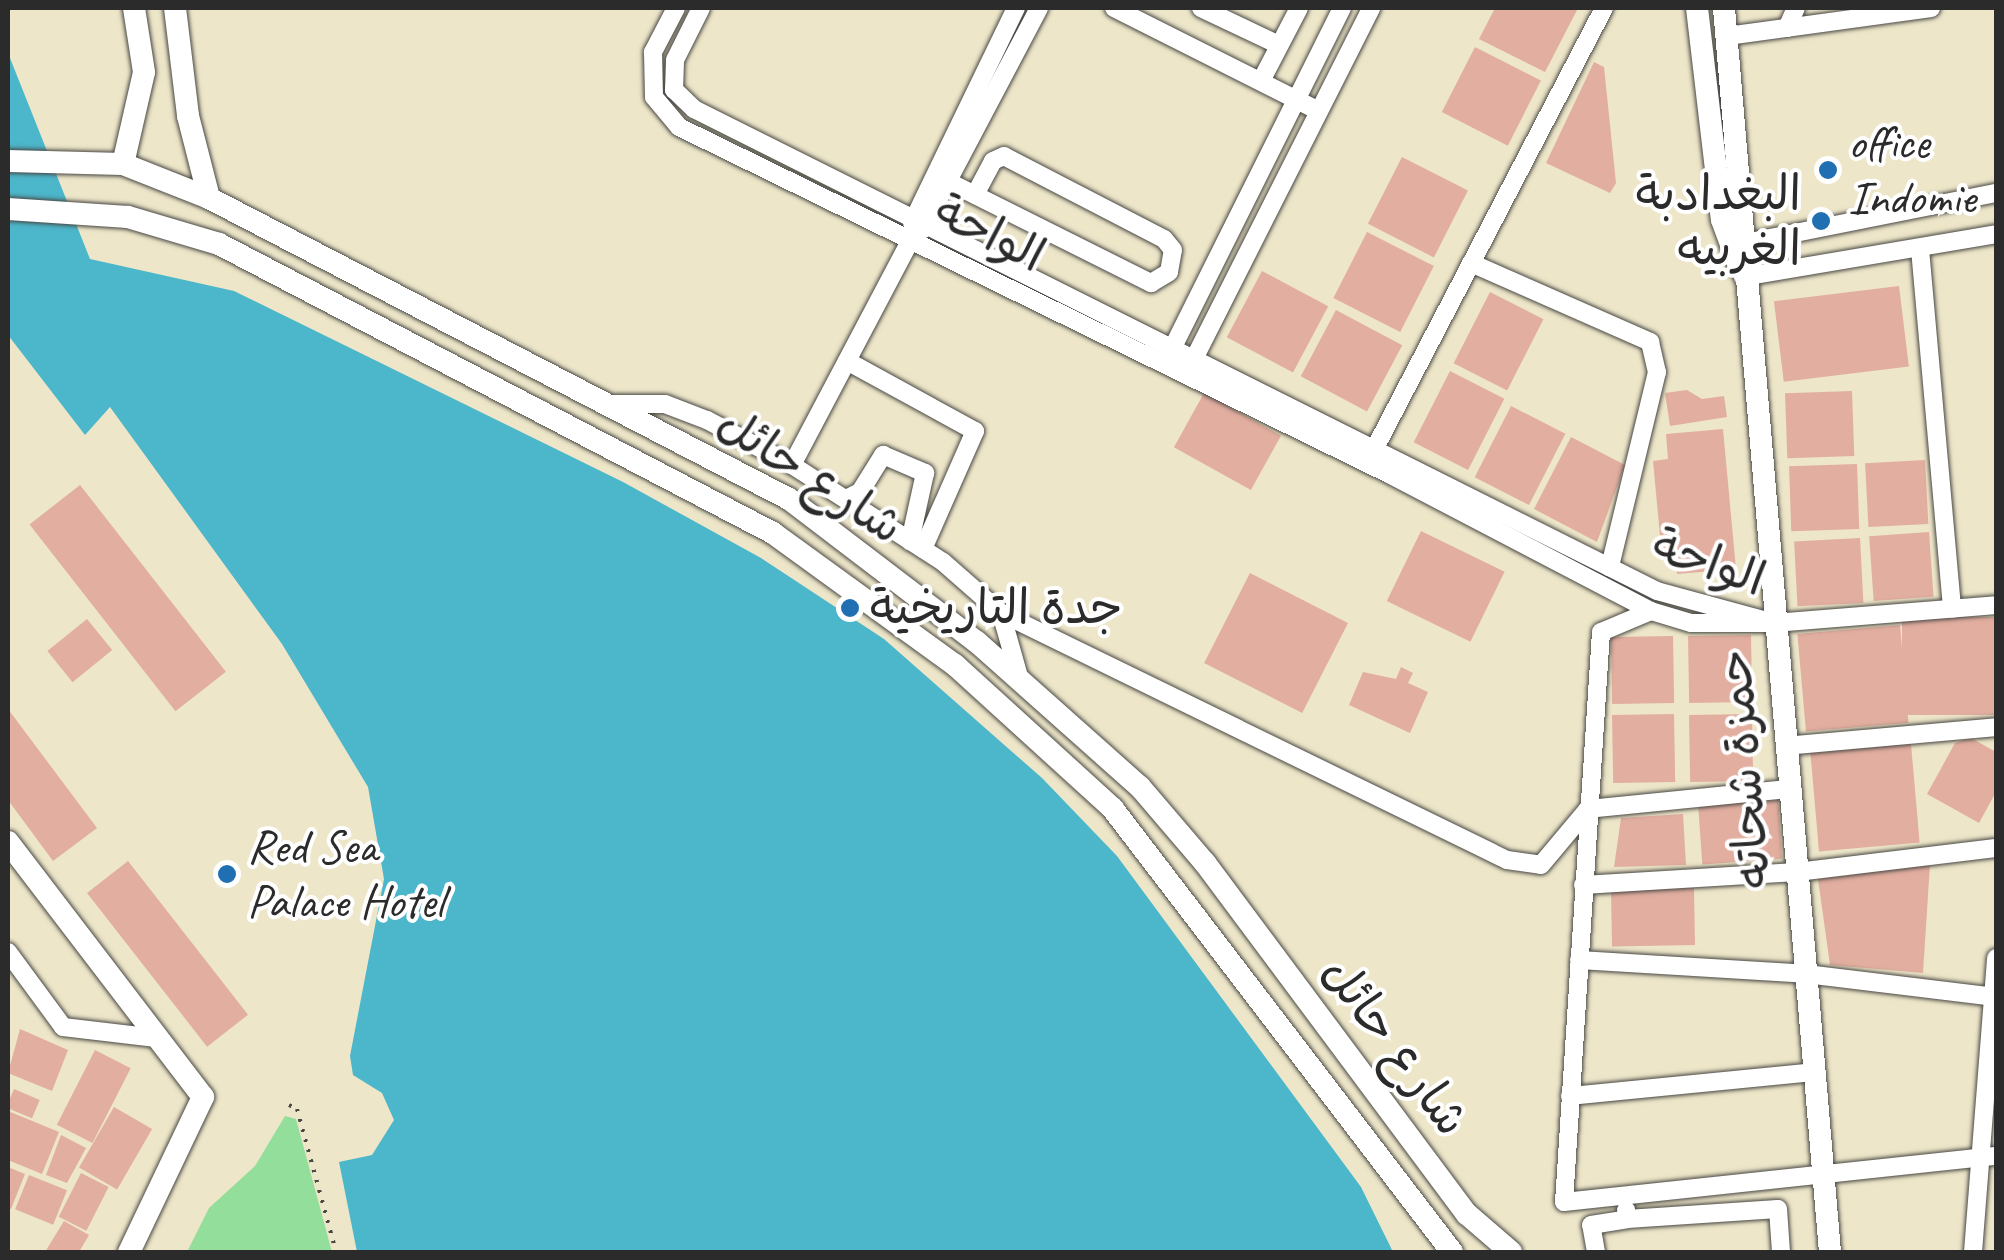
<!DOCTYPE html>
<html>
<head>
<meta charset="utf-8">
<style>
  body { margin:0 }
  #map { position:relative; width:2004px; height:1260px; overflow:hidden; background:#ede6c9; font-family:Caveat,"Playpen Sans Arabic",sans-serif }
  div>[style] { position:absolute }
  [style*='--x'] { left:calc(var(--x)*1px); top:calc(var(--y)*1px); width:calc(var(--w)*1px); rotate:calc(var(--a)*1deg) }
  .green>* { inset:0; background:#93de9a }
  .water>* { inset:0; background:#4cb6ca }
  .building>* { inset:0; background:#e2aea0; transform-origin:0 0 }
  .path>* { height:4px; margin-top:-2px; transform-origin:0; background:repeating-linear-gradient(90deg,#484743 0 2.5px,transparent 0 10.5px) }
  .roads { filter:drop-shadow(0 0 2px #484743) drop-shadow(0 0 2px #484743) }
  .minor>* { height:18px; margin:-9px; padding:0 9px; transform-origin:9px; border-radius:9px; background:#fff }
  .major>* { height:22px; margin:-11px; padding:0 11px; transform-origin:11px; border-radius:11px; background:#fff }
  .dots>* { width:28px; height:28px; translate:-50% -50%; box-sizing:border-box; border:5px solid #fff; border-radius:50% }
  span { translate:-50% -50%; white-space:nowrap; text-align:center; line-height:1.15; -webkit-text-stroke:8px #fff; paint-order:stroke }
  .poi-label { font-size:48px; color:#2b2b2b }
  .left { translate:0 -50%; text-align:left }
  .right { translate:-100% -50%; text-align:right }
  .street-label { font-size:48px; color:#2b2b2b }
  .frame { position:absolute; inset:0; border:10px solid #2b2b2b; pointer-events:none }
</style>
</head>
<body>
<div id="map">
  <div class="green">
    <div style="clip-path:polygon(285px 1116px,296px 1119px,332px 1252px,187px 1252px,209px 1208px,255px 1166px)"></div>
  </div>
  <div class="water">
    <div style="clip-path:polygon(8px 53px,90px 259px,234px 291px,623px 482px,761px 558px,884px 639px,1042px 778px,1117px 856px,1361px 1187px,1393px 1252px,357px 1252px,339px 1162px,372px 1155px,394px 1120px,382px 1093px,353px 1075px,350px 1056px,384px 879px,368px 787px,282px 644px,110px 407px,85px 435px,8px 335px)"></div>
  </div>
  <div class="building">
    <div style="clip-path:polygon(1495px 8px,1578px 8px,1545px 72px,1479px 39px)"></div>
    <div style="left:1475px;top:47px;width:74px;height:73px;rotate:27deg"></div>
    <div style="clip-path:polygon(1594px 62px,1604px 67px,1616px 183px,1610px 193px,1546px 163px)"></div>
    <div style="left:1402px;top:157px;width:74px;height:75px;rotate:27deg"></div>
    <div style="left:1367px;top:232px;width:75px;height:74px;rotate:27deg"></div>
    <div style="left:1262px;top:271px;width:75px;height:75px;rotate:28deg"></div>
    <div style="left:1899px;top:286px;width:81px;height:126px;rotate:83deg"></div>
    <div style="left:1490px;top:292px;width:60px;height:80px;rotate:27deg"></div>
    <div style="left:1336px;top:310px;width:75px;height:75px;rotate:28deg"></div>
    <div style="left:1450px;top:371px;width:61px;height:80px;rotate:27deg"></div>
    <div style="clip-path:polygon(1687px 390px,1702px 399px,1724px 396px,1727px 417px,1670px 426px,1665px 393px)"></div>
    <div style="left:1852px;top:391px;width:65px;height:67px;rotate:88deg"></div>
    <div style="left:1204px;top:393px;width:88px;height:62px;rotate:29deg"></div>
    <div style="left:1511px;top:406px;width:61px;height:80px;rotate:27deg"></div>
    <div style="clip-path:polygon(1723px 429px,1736px 569px,1677px 574px,1675px 556px,1662px 557px,1653px 461px,1668px 459px,1666px 434px)"></div>
    <div style="clip-path:polygon(1571px 437px,1625px 465px,1597px 542px,1534px 509px)"></div>
    <div style="left:1925px;top:460px;width:64px;height:60px;rotate:87deg"></div>
    <div style="left:1857px;top:464px;width:65px;height:68px;rotate:88deg"></div>
    <div style="left:80px;top:485px;width:237px;height:64px;rotate:52deg"></div>
    <div style="left:1421px;top:531px;width:93px;height:78px;rotate:26deg"></div>
    <div style="left:1929px;top:532px;width:65px;height:60px;rotate:86deg"></div>
    <div style="left:1860px;top:538px;width:65px;height:66px;rotate:87deg"></div>
    <div style="left:1250px;top:573px;width:110px;height:101px;rotate:27deg"></div>
    <div style="left:1996px;top:617px;width:98px;height:94px;rotate:90deg"></div>
    <div style="left:87px;top:619px;width:40px;height:51px;rotate:51deg"></div>
    <div style="left:1900px;top:625px;width:98px;height:103px;rotate:85deg"></div>
    <div style="left:1751px;top:635px;width:67px;height:63px;rotate:89deg"></div>
    <div style="left:1673px;top:636px;width:67px;height:62px;rotate:89deg"></div>
    <div style="clip-path:polygon(1401px 667px,1413px 673px,1408px 683px,1428px 692px,1410px 733px,1349px 705px,1363px 672px,1396px 679px)"></div>
    <div style="clip-path:polygon(8px 709px,97px 828px,53px 861px,8px 800px)"></div>
    <div style="left:1674px;top:714px;width:68px;height:62px;rotate:89deg"></div>
    <div style="left:1752px;top:714px;width:67px;height:63px;rotate:89deg"></div>
    <div style="clip-path:polygon(1971px 738px,1996px 752px,1996px 792px,1979px 823px,1927px 794px,1955px 743px)"></div>
    <div style="left:1911px;top:744px;width:99px;height:101px;rotate:85deg"></div>
    <div style="left:1778px;top:800px;width:59px;height:80px;rotate:86deg"></div>
    <div style="clip-path:polygon(1683px 814px,1686px 865px,1614px 867px,1621px 818px)"></div>
    <div style="left:128px;top:861px;width:195px;height:52px;rotate:52deg"></div>
    <div style="clip-path:polygon(1930px 864px,1923px 973px,1830px 965px,1818px 879px)"></div>
    <div style="left:1694px;top:888px;width:57px;height:83px;rotate:89deg"></div>
    <div style="clip-path:polygon(20px 1029px,68px 1050px,52px 1091px,8px 1073px)"></div>
    <div style="left:95px;top:1050px;width:40px;height:84px;rotate:27deg"></div>
    <div style="left:14px;top:1089px;width:28px;height:20px;rotate:23deg"></div>
    <div style="left:114px;top:1107px;width:44px;height:70px;rotate:30deg"></div>
    <div style="clip-path:polygon(8px 1111px,59px 1132px,42px 1174px,8px 1160px)"></div>
    <div style="clip-path:polygon(61px 1135px,86px 1148px,67px 1183px,46px 1175px)"></div>
    <div style="clip-path:polygon(8px 1167px,25px 1174px,11px 1209px,8px 1208px)"></div>
    <div style="left:81px;top:1173px;width:31px;height:49px;rotate:27deg"></div>
    <div style="left:29px;top:1175px;width:41px;height:37px;rotate:22deg"></div>
    <div style="clip-path:polygon(64px 1221px,89px 1235px,79px 1252px,45px 1252px)"></div>
  </div>
  <div class="path">
    <div style="--x:289;--y:1105;--w:9;--a:27"></div>
    <div style="--x:297;--y:1109;--w:148;--a:74.7"></div>
  </div>
  <div class="roads">
    <div class="minor">
      <div style="--x:676;--y:8;--w:50;--a:117.6"></div>
      <div style="--x:653;--y:52;--w:45;--a:88.7"></div>
      <div style="--x:654;--y:97;--w:39;--a:50"></div>
      <div style="--x:679;--y:127;--w:790;--a:26.05"></div>
      <div style="--x:1389;--y:474;--w:296;--a:27.6"></div>
      <div style="--x:1651;--y:611;--w:42;--a:16.7"></div>
      <div style="--x:1691;--y:623;--w:83;--a:0"></div>
      <div style="--x:1774;--y:623;--w:121;--a:-164.7"></div>
      <div style="--x:1657;--y:591;--w:1077;--a:-153.41"></div>
      <div style="--x:694;--y:109;--w:28;--a:-136"></div>
      <div style="--x:674;--y:90;--w:30;--a:-88"></div>
      <div style="--x:675;--y:60;--w:58;--a:-63.4"></div>
      <div style="--x:1114;--y:8;--w:229;--a:26.7"></div>
      <div style="--x:1201;--y:8;--w:86;--a:25.4"></div>
      <div style="--x:1787;--y:28;--w:22;--a:-66"></div>
      <div style="--x:1727;--y:36;--w:206;--a:-7.8"></div>
      <div style="--x:1261;--y:81;--w:82;--a:-62.5"></div>
      <div style="--x:951;--y:183;--w:224;--a:26.6"></div>
      <div style="--x:1151;--y:283;--w:21;--a:-31"></div>
      <div style="--x:1169;--y:272;--w:22;--a:-80"></div>
      <div style="--x:1173;--y:250;--w:14;--a:-129"></div>
      <div style="--x:1164;--y:239;--w:180;--a:-152.6"></div>
      <div style="--x:1004;--y:156;--w:12;--a:156"></div>
      <div style="--x:993;--y:161;--w:38;--a:118"></div>
      <div style="--x:912;--y:223;--w:239;--a:-64.2"></div>
      <div style="--x:922;--y:230;--w:251;--a:-62.2"></div>
      <div style="--x:1745;--y:243;--w:256;--a:-11.3"></div>
      <div style="--x:1920;--y:249;--w:361;--a:84.9"></div>
      <div style="--x:1471;--y:263;--w:196;--a:23.8"></div>
      <div style="--x:1650;--y:342;--w:31;--a:77"></div>
      <div style="--x:1657;--y:372;--w:201;--a:103.6"></div>
      <div style="--x:1743;--y:277;--w:257;--a:-9.6"></div>
      <div style="--x:1169;--y:355;--w:388;--a:-63.5"></div>
      <div style="--x:1185;--y:359;--w:10;--a:-11"></div>
      <div style="--x:1195;--y:357;--w:391;--a:-63.2"></div>
      <div style="--x:847;--y:361;--w:146;--a:28.7"></div>
      <div style="--x:975;--y:431;--w:129;--a:113.8"></div>
      <div style="--x:611;--y:404;--w:54;--a:0"></div>
      <div style="--x:665;--y:404;--w:45;--a:20.9"></div>
      <div style="--x:707;--y:420;--w:96;--a:27.9"></div>
      <div style="--x:792;--y:465;--w:179;--a:32.7"></div>
      <div style="--x:943;--y:562;--w:77;--a:41.3"></div>
      <div style="--x:1001;--y:613;--w:70;--a:74.2"></div>
      <div style="--x:1375;--y:448;--w:496;--a:-62.5"></div>
      <div style="--x:792;--y:465;--w:255;--a:-62.2"></div>
      <div style="--x:846;--y:499;--w:16;--a:-27"></div>
      <div style="--x:860;--y:492;--w:44;--a:-58.1"></div>
      <div style="--x:883;--y:455;--w:46;--a:23.2"></div>
      <div style="--x:925;--y:473;--w:70;--a:102.4"></div>
      <div style="--x:1651;--y:611;--w:54;--a:157.2"></div>
      <div style="--x:1601;--y:632;--w:571;--a:93.71"></div>
      <div style="--x:1564;--y:1202;--w:434;--a:-6.1"></div>
      <div style="--x:1001;--y:613;--w:563;--a:26.02"></div>
      <div style="--x:1507;--y:860;--w:34;--a:8"></div>
      <div style="--x:1541;--y:865;--w:73;--a:-50"></div>
      <div style="--x:1588;--y:809;--w:202;--a:-5.7"></div>
      <div style="--x:1774;--y:623;--w:223;--a:-4.6"></div>
      <div style="--x:1785;--y:746;--w:212;--a:-5.1"></div>
      <div style="--x:1583;--y:885;--w:214;--a:-3.5"></div>
      <div style="--x:1797;--y:872;--w:200;--a:-6.9"></div>
      <div style="--x:8;--y:952;--w:93;--a:53.7"></div>
      <div style="--x:63;--y:1027;--w:94;--a:6.7"></div>
      <div style="--x:1579;--y:960;--w:227;--a:3.5"></div>
      <div style="--x:1806;--y:974;--w:191;--a:6.9"></div>
      <div style="--x:1570;--y:1096;--w:246;--a:-5.6"></div>
      <div style="--x:1627;--y:1219;--w:151;--a:-3.8"></div>
      <div style="--x:1778;--y:1209;--w:43;--a:86"></div>
      <div style="--x:1596;--y:1252;--w:27;--a:-100"></div>
      <div style="--x:1591;--y:1225;--w:36;--a:-9"></div>
      <div style="--x:1627;--y:1219;--w:9;--a:-96"></div>
      <div style="--x:1973;--y:1252;--w:295;--a:-85.5"></div>
    </div>
    <div class="major">
      <div style="--x:175;--y:8;--w:109;--a:83.1"></div>
      <div style="--x:188;--y:116;--w:85;--a:75.6"></div>
      <div style="--x:1697;--y:8;--w:213;--a:83.3"></div>
      <div style="--x:1722;--y:220;--w:52;--a:69.8"></div>
      <div style="--x:1724;--y:8;--w:1249;--a:85.13"></div>
      <div style="--x:8;--y:161;--w:115;--a:1.5"></div>
      <div style="--x:123;--y:164;--w:92;--a:21.6"></div>
      <div style="--x:209;--y:198;--w:653;--a:27.43"></div>
      <div style="--x:789;--y:499;--w:236;--a:37.3"></div>
      <div style="--x:977;--y:642;--w:218;--a:41.7"></div>
      <div style="--x:1140;--y:787;--w:100;--a:49.5"></div>
      <div style="--x:1205;--y:863;--w:438;--a:53.3"></div>
      <div style="--x:1467;--y:1214;--w:58;--a:40.8"></div>
      <div style="--x:123;--y:164;--w:94;--a:-77.1"></div>
      <div style="--x:144;--y:72;--w:65;--a:-98.9"></div>
      <div style="--x:8;--y:209;--w:120;--a:3.8"></div>
      <div style="--x:128;--y:217;--w:95;--a:16.5"></div>
      <div style="--x:219;--y:244;--w:625;--a:27.55"></div>
      <div style="--x:773;--y:533;--w:225;--a:36"></div>
      <div style="--x:955;--y:665;--w:214;--a:42.3"></div>
      <div style="--x:1113;--y:809;--w:558;--a:52.58"></div>
      <div style="--x:8;--y:842;--w:321;--a:52.6"></div>
      <div style="--x:203;--y:1097;--w:172;--a:115.5"></div>
    </div>
  </div>
  <div class="dots">
    <div style="left:1828px;top:170px;background:#1f6fb2"></div>
    <div style="left:1821px;top:221px;background:#1f6fb2"></div>
    <div style="left:850px;top:608px;background:#1f6fb2"></div>
    <div style="left:227px;top:874px;background:#1f6fb2"></div>
  </div>
  <div class="poi-label">
    <span class="left" style="left:1848px;top:170px">office<br>Indomie</span>
    <span class="right" style="left:1801px;top:221px">البغدادبة<br>الغربيه</span>
    <span class="left" style="left:870px;top:608px">جدة التاريخية</span>
    <span class="left" style="left:247px;top:874px">Red Sea<br>Palace Hotel</span>
  </div>
  <div class="street-label">
    <span style="left:990px;top:233px;rotate:26deg">الواحة</span>
    <span style="left:810px;top:475px;rotate:33deg">شارع حائل</span>
    <span style="left:1709px;top:562px;rotate:19deg">الواحة</span>
    <span style="left:1744px;top:769px;rotate:-95deg">حمزة شحاته</span>
    <span style="left:1395px;top:1046px;rotate:53deg">شارع حائل</span>
  </div>
  <div class="frame"></div>
</div>
</body>
</html>
